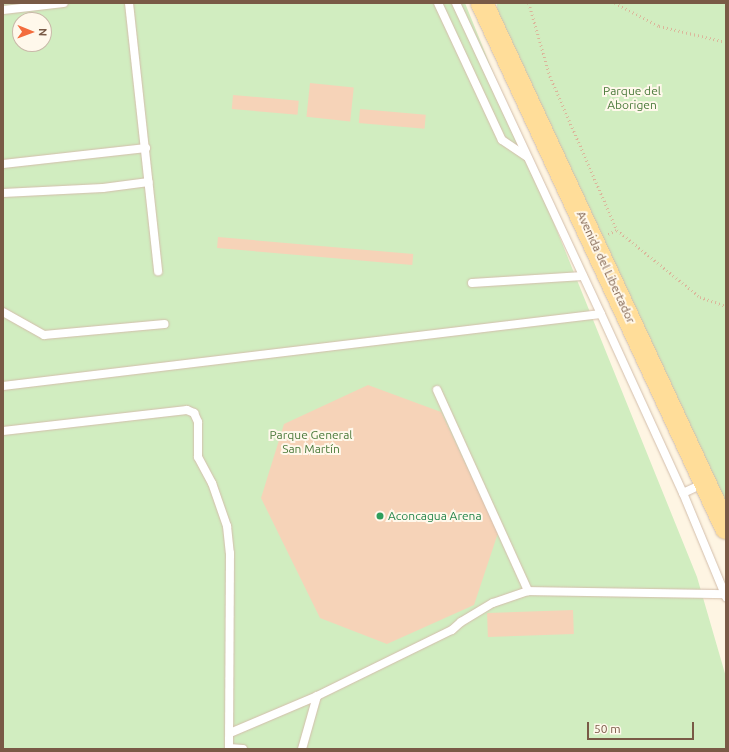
<!DOCTYPE html>
<html>
<head>
<meta charset="utf-8">
<style>
  body { margin:0 }
  #map { position:relative; width:729px; height:752px; overflow:hidden; background:#fef5e3; font-family:Ubuntu,sans-serif }
  div>[style] { position:absolute }
  [style*='--x'] { left:calc(var(--x)*1px); top:calc(var(--y)*1px); width:calc(var(--w)*1px); rotate:calc(var(--a)*1deg) }
  .green>* { inset:0; background:#d1edc0 }
  .building>* { inset:0; background:#f6d3b8; transform-origin:0 0 }
  .path>* { height:2.5px; margin-top:-1.25px; transform-origin:0; background:repeating-linear-gradient(90deg,#dbb69b 0 1px,transparent 0 4px) }
  .roads { filter:drop-shadow(0 0 1px #d3beab) drop-shadow(0 0 1px #d3beab) }
  .service>* { height:8px; margin:-4px; padding:0 4px; transform-origin:4px; border-radius:4px; background:#fff }
  .primary>* { height:22px; margin:-11px; padding:0 11px; transform-origin:11px; border-radius:11px; background:#fd9 }
  .dots>* { width:11px; height:11px; translate:-50% -50%; box-sizing:border-box; border:2px solid #fff8eb; border-radius:50% }
  span { translate:-50% -50%; white-space:nowrap; text-align:center; line-height:1.15; -webkit-text-stroke:4px #fff8eb; paint-order:stroke }
  .park-label { font-size:12px; color:#4b7a3b }
  .street-label { font-size:12px; color:#795a46 }
  .leisure-label { font-size:12px; color:#27864d }
  .left { translate:0 -50%; text-align:left }
  .frame { position:absolute; inset:0; border:4px solid #795a46; pointer-events:none }
  .north { position:absolute; left:12px; top:12px; width:40px; height:40px; box-sizing:border-box; background:#fff8eb; border:1px solid #c9b9a9; border-radius:50%; rotate:91deg; font-size:11px; font-weight:700; line-height:16px; text-align:center; color:#795a46 }
  .north::after { content:''; display:block; margin:auto; width:14px; height:18px; background:#f36c3d; clip-path:polygon(50% 0,100% 100%,50% 72%,0 100%) }
  .scale { position:absolute; left:587px; top:722px; width:107px; height:18px; box-sizing:border-box; border:2px solid #795a46; border-top:0; padding-left:5px; font-size:12px; line-height:14px; white-space:nowrap; color:#795a46; -webkit-text-stroke:3px #fff8eb; paint-order:stroke }
</style>
</head>
<body>
<div id="map">
  <div class="green">
    <div style="clip-path:polygon(evenodd,3px 3px,465px 3px,697px 577px,726px 677px,726px 749px,3px 749px,3px 3px,20px 20px,44px 20px,44px 44px,20px 44px,20px 20px)"></div>
    <div style="clip-path:polygon(497px 3px,726px 3px,726px 511px,498px 34px)"></div>
  </div>
  <div class="building">
    <div style="left:310px;top:83px;width:44px;height:34px;rotate:6deg"></div>
    <div style="left:233px;top:95px;width:66px;height:14px;rotate:5deg"></div>
    <div style="left:360px;top:109px;width:66px;height:14px;rotate:5deg"></div>
    <div style="left:218px;top:237px;width:196px;height:11px;rotate:5deg"></div>
    <div style="clip-path:polygon(368px 385px,441px 412px,498px 533px,474px 605px,387px 644px,320px 618px,261px 498px,284px 424px)"></div>
    <div style="left:573px;top:610px;width:24px;height:86px;rotate:88deg"></div>
  </div>
  <div class="path">
    <div style="--x:529;--y:3;--w:76;--a:74"></div>
    <div style="--x:550;--y:76;--w:168;--a:66.5"></div>
    <div style="--x:615;--y:3;--w:50;--a:27.6"></div>
    <div style="--x:659;--y:26;--w:69;--a:13.4"></div>
    <div style="--x:608;--y:234;--w:10;--a:-24"></div>
    <div style="--x:617;--y:230;--w:107;--a:38.9"></div>
    <div style="--x:700;--y:297;--w:28;--a:19"></div>
  </div>
  <div class="roads">
    <div class="service">
      <div style="--x:129;--y:3;--w:270;--a:83.8"></div>
      <div style="--x:438;--y:3;--w:151;--a:65"></div>
      <div style="--x:502;--y:140;--w:30;--a:34"></div>
      <div style="--x:456;--y:3;--w:343;--a:65"></div>
      <div style="--x:601;--y:314;--w:197;--a:65.4"></div>
      <div style="--x:683;--y:493;--w:113;--a:67.5"></div>
      <div style="--x:3;--y:10;--w:61;--a:-6.5"></div>
      <div style="--x:3;--y:164;--w:144;--a:-6.4"></div>
      <div style="--x:3;--y:193;--w:100;--a:-2.9"></div>
      <div style="--x:103;--y:188;--w:46;--a:-7.4"></div>
      <div style="--x:472;--y:283;--w:111;--a:-3.6"></div>
      <div style="--x:3;--y:312;--w:47;--a:29.3"></div>
      <div style="--x:44;--y:335;--w:121;--a:-5.2"></div>
      <div style="--x:3;--y:386;--w:602;--a:-6.87"></div>
      <div style="--x:437;--y:390;--w:221;--a:65.6"></div>
      <div style="--x:3;--y:431;--w:185;--a:-6.5"></div>
      <div style="--x:187;--y:410;--w:8;--a:23"></div>
      <div style="--x:194;--y:413;--w:10;--a:66"></div>
      <div style="--x:198;--y:422;--w:35;--a:90"></div>
      <div style="--x:198;--y:457;--w:30;--a:62"></div>
      <div style="--x:212;--y:483;--w:46;--a:70.8"></div>
      <div style="--x:227;--y:526;--w:27;--a:84"></div>
      <div style="--x:230;--y:553;--w:196;--a:90.3"></div>
      <div style="--x:683;--y:493;--w:23;--a:-25"></div>
      <div style="--x:230;--y:733;--w:95;--a:-23"></div>
      <div style="--x:317;--y:696;--w:150;--a:-26.1"></div>
      <div style="--x:452;--y:630;--w:12;--a:-42"></div>
      <div style="--x:461;--y:622;--w:37;--a:-31"></div>
      <div style="--x:493;--y:603;--w:37;--a:-19"></div>
      <div style="--x:528;--y:591;--w:197;--a:0.9"></div>
      <div style="--x:229;--y:748;--w:14;--a:4"></div>
      <div style="--x:302;--y:749;--w:55;--a:-74.2"></div>
    </div>
    <div class="primary">
      <div style="--x:482;--y:3;--w:579;--a:65.07"></div>
    </div>
  </div>
  <div class="dots">
    <div style="left:380px;top:516px;background:#2e9e5b"></div>
  </div>
  <div class="park-label">
    <span style="left:632px;top:98px">Parque del<br>Aborigen</span>
    <span style="left:311px;top:442px">Parque General<br>San Martín</span>
  </div>
  <div class="street-label">
    <span style="left:606px;top:267px;rotate:65deg">Avenida del Libertador</span>
  </div>
  <div class="leisure-label">
    <span class="left" style="left:388px;top:516px">Aconcagua Arena</span>
  </div>
  <div class="frame"></div>
  <div class="north">N</div>
  <div class="scale">50 m</div>
</div>
</body>
</html>
